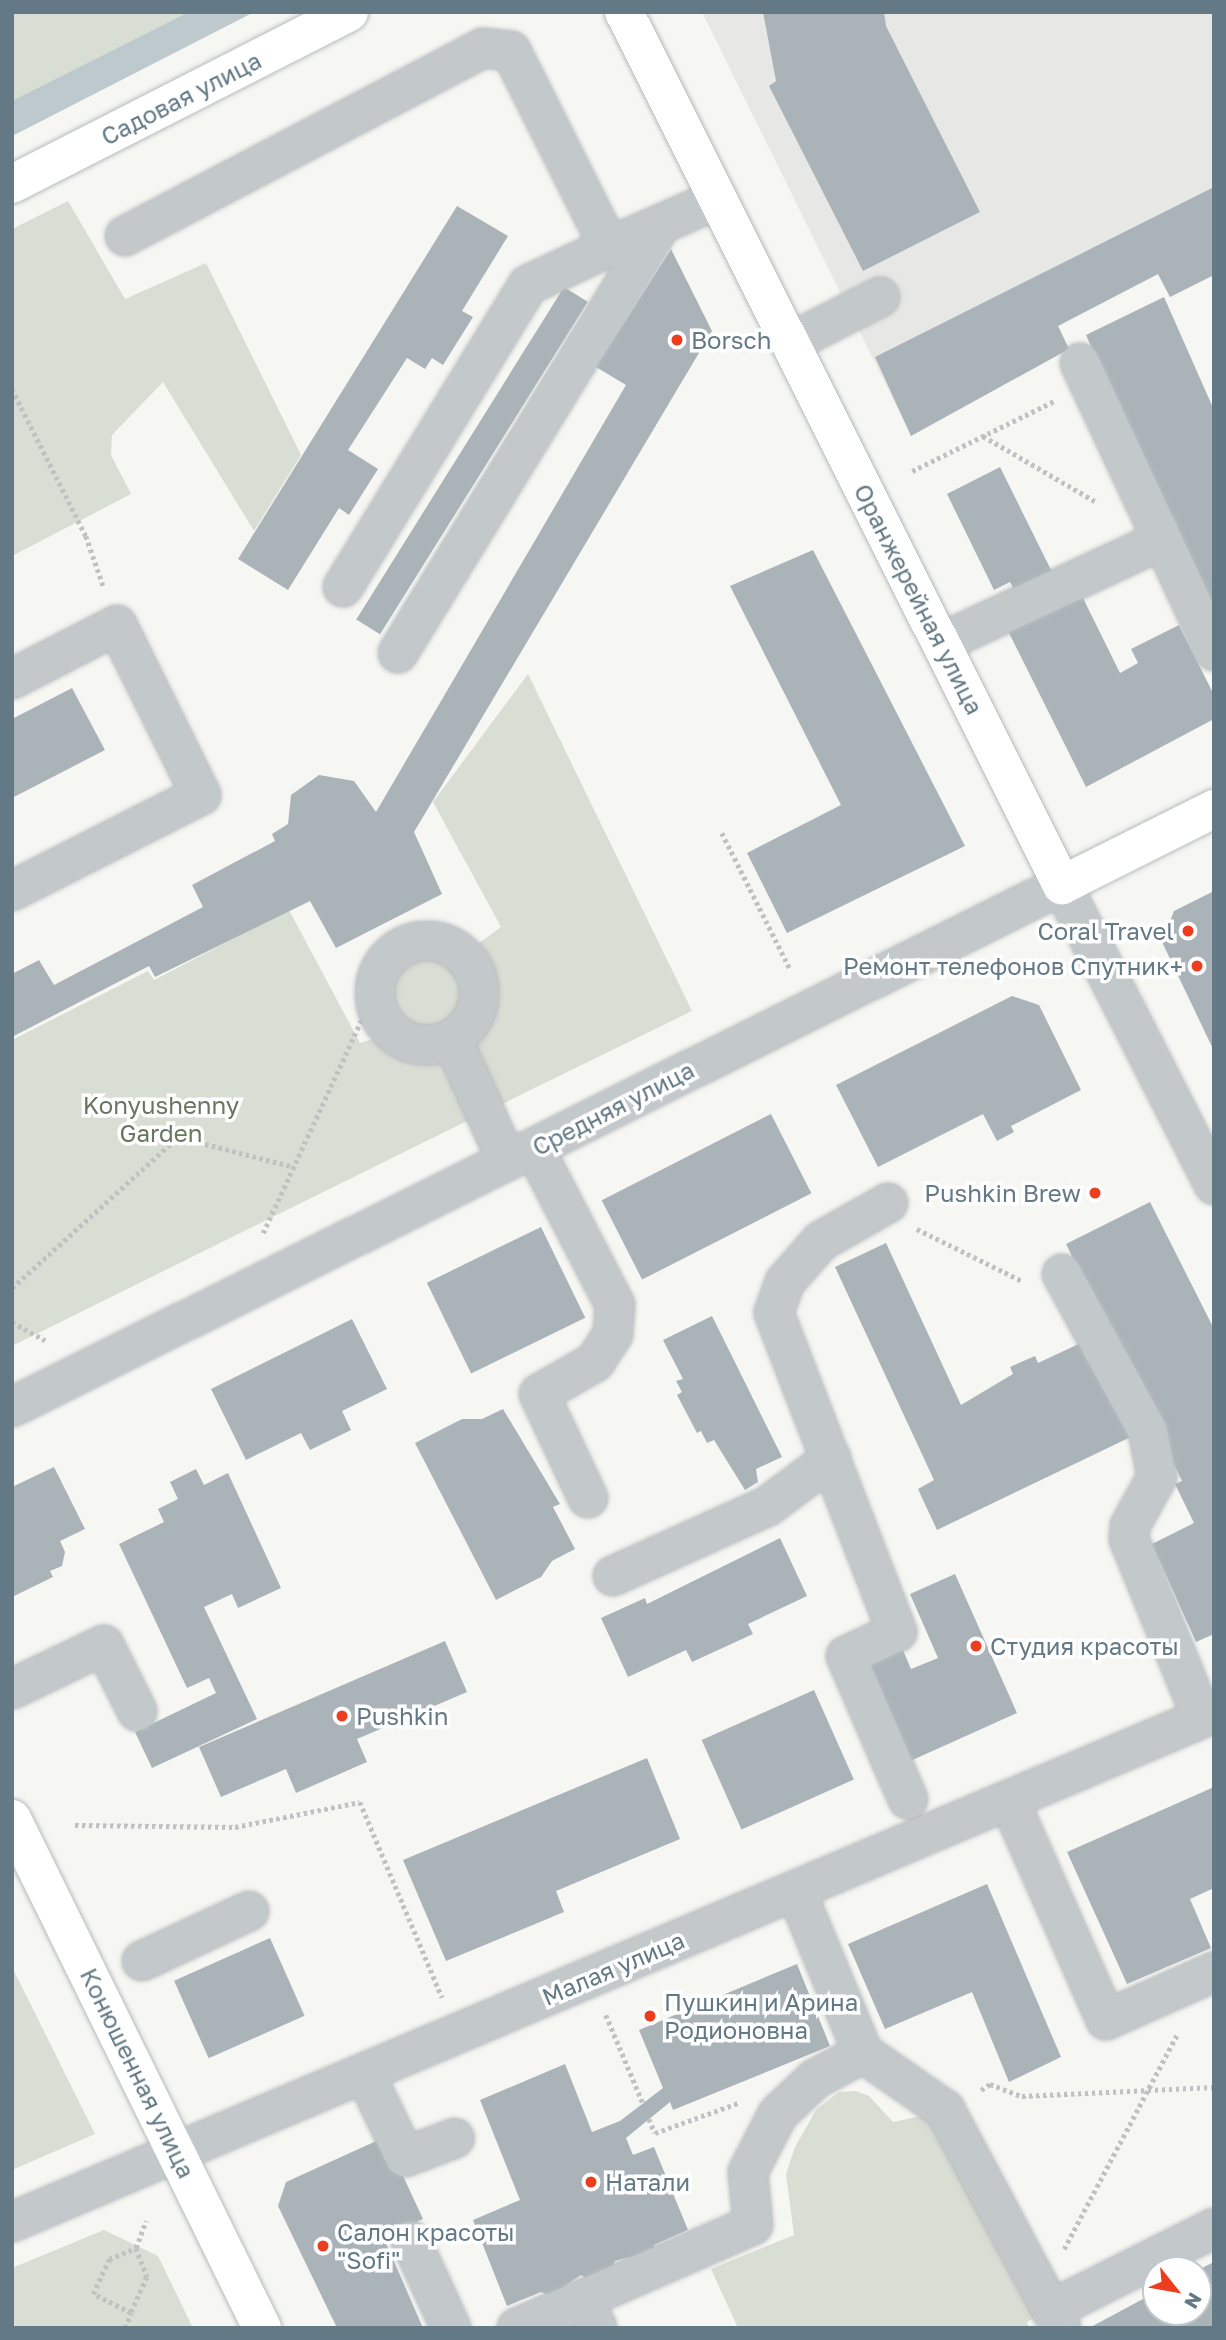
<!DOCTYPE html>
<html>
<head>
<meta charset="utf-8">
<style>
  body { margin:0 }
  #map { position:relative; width:1226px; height:2340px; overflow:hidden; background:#f6f6f2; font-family:"Golos Text",sans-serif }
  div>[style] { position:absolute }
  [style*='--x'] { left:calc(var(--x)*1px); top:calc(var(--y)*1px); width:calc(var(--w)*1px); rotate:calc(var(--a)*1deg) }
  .built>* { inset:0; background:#e7e8e6 }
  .green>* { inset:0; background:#d8ded3 }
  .round { border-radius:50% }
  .water>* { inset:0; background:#bdc9cd }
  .building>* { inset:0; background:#aab4b8; transform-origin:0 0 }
  .path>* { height:4.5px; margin-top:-2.25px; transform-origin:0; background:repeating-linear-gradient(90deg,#bfc1c3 0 3.5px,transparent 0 7px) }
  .roads { filter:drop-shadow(0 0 2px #b6bbbe) drop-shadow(0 0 2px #b6bbbe) }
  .minor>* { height:38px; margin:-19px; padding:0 19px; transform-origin:19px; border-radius:19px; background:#c3c8ca }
  .minor>.ring { margin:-19px; padding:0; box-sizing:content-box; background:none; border:38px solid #c3c8ca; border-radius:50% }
  .major>* { height:38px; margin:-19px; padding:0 19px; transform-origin:19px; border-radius:19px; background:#fff }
  .dots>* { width:19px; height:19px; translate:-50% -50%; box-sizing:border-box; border:4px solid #fff; border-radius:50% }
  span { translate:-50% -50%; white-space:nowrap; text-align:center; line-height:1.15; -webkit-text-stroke:7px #fff; paint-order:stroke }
  .street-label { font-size:24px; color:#637985 }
  .poi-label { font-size:24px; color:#637985 }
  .left { translate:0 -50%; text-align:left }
  .right { translate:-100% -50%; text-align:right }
  .park-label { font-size:24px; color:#66775f }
  .frame { position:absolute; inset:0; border:14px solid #637985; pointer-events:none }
  .north { position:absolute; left:1142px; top:2256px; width:70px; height:70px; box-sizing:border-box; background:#fff; border:2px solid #c1c9ce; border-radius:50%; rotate:121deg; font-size:19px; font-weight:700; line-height:28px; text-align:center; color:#637985 }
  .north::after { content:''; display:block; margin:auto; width:24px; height:32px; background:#ec3d1d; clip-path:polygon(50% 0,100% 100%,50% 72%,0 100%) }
</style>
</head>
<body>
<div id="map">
  <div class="built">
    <div style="clip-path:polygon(702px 12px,1214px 12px,1214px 275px,1170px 297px,1158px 274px,1058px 326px,1069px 349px,911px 436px)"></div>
  </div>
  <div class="green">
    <div style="clip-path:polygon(12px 12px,254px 12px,12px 136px)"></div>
    <div style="clip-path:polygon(68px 201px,125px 299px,206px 263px,301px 455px,254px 531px,163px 382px,112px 435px,111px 455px,131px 494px,12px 556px,12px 229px)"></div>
    <div style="clip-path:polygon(528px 674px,692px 1011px,496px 1107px,472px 1042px,487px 1015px,488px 995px,479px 943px,501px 927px,433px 802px)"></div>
    <div style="clip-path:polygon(289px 910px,360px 1043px,382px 1036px,404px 1052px,442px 1057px,471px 1119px,12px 1346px,12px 1040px,148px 971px,154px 980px)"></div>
    <div class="round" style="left:388px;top:953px;width:78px;height:78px"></div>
    <div style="clip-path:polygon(12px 1967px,95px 2134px,12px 2170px)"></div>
    <div style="clip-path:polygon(856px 2091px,869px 2096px,893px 2122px,926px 2115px,1037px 2316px,1027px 2322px,1029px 2328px,738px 2328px,711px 2269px,794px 2235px,786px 2174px,795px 2147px,816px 2110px,839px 2092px)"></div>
    <div style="clip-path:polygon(104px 2230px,158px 2256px,193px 2328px,12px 2328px,12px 2268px)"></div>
  </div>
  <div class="water">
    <div style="clip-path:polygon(189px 12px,254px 12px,12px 136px,12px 101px)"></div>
  </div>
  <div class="building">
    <div style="clip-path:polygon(763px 12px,884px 12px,886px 26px,980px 212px,863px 271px,769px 86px,776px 81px)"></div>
    <div style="clip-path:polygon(1214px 187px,1214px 275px,1170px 297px,1158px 274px,1058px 326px,1069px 349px,911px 436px,875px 357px)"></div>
    <div style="clip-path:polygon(457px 206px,508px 236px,462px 311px,473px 317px,443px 365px,432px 358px,425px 369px,407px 358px,348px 450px,378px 469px,349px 515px,339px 508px,288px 590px,238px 559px)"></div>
    <div style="clip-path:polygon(671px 249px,712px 331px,414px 832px,442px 894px,336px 948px,310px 901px,155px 977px,149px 966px,12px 1037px,12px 974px,39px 960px,54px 985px,203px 907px,192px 885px,275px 841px,272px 834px,288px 824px,291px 795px,319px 775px,354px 781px,376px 812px,626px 385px,596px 367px)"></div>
    <div style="left:564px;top:287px;width:28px;height:392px;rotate:32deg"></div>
    <div style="clip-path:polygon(1164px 297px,1214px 410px,1214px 625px,1086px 335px)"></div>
    <div style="clip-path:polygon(1000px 467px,1054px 576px,1017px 595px,1010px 582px,994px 590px,947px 494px)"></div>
    <div style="clip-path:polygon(813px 550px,965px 846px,787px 933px,747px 853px,841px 805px,730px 586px)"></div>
    <div style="clip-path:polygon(1079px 590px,1120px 673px,1138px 663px,1131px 649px,1179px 625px,1214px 695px,1214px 719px,1086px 787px,1005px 625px)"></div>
    <div style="clip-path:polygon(72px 688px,105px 750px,12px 798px,12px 719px)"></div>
    <div style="clip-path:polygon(1214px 891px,1214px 1051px,1162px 942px,1174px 911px)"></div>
    <div style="clip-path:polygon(1012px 996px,1039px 1005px,1081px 1090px,1011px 1126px,1014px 1132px,997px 1141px,983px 1114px,878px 1167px,836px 1085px)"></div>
    <div style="left:771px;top:1114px;width:89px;height:190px;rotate:63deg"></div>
    <div style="clip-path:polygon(1150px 1202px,1214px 1329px,1214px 1634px,1196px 1642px,1152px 1544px,1194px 1523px,1175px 1484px,1182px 1481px,1066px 1244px)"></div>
    <div style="left:541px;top:1227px;width:101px;height:127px;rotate:64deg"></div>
    <div style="clip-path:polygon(886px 1243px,961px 1405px,1013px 1374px,1010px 1367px,1035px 1356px,1038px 1363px,1085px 1341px,1137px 1434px,937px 1530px,918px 1489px,934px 1480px,835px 1267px)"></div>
    <div style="clip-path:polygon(712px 1316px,782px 1457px,756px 1469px,758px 1482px,745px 1490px,714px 1440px,707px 1443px,701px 1431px,697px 1433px,677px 1395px,682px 1392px,676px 1381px,683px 1379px,663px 1340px)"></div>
    <div style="clip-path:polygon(352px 1319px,387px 1389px,342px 1411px,351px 1430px,310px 1450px,301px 1433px,246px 1460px,211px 1389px)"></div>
    <div style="clip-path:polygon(503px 1409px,560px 1504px,553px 1507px,575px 1549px,552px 1561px,541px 1577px,496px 1600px,415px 1443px,462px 1419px,482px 1419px)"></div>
    <div style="clip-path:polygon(54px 1467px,85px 1529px,60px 1541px,65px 1552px,62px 1566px,50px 1571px,53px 1577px,12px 1597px,12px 1487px)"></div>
    <div style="clip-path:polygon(196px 1469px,204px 1485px,228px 1473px,281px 1588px,238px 1608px,232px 1594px,204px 1607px,257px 1719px,152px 1768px,135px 1732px,216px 1693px,209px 1678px,187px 1688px,119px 1544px,164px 1522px,158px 1509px,178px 1499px,170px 1482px)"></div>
    <div style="clip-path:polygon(780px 1538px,807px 1596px,748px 1624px,753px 1634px,692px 1662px,686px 1650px,628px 1677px,601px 1618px,645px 1598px,647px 1604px)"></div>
    <div style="clip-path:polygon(955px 1574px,1017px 1713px,908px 1762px,864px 1664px,902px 1648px,911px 1669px,938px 1658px,910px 1594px)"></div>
    <div style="clip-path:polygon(445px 1641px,467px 1692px,357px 1739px,367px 1762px,296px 1793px,286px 1769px,221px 1797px,199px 1747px)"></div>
    <div style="left:814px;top:1690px;width:98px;height:123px;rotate:66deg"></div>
    <div style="clip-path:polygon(647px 1758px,680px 1839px,556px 1891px,564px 1912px,446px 1961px,403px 1860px)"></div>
    <div style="clip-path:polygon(1214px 1787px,1214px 1888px,1190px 1899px,1211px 1948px,1127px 1984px,1067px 1852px)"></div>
    <div style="clip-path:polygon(987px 1884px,1061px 2057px,1009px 2082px,972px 1992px,885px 2029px,848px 1944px)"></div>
    <div style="left:270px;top:1938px;width:85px;height:105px;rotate:66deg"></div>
    <div style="clip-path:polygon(797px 1964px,830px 2046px,673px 2110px,670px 2102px,626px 2138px,633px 2155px,654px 2147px,688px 2230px,654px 2245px,656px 2250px,615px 2261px,612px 2271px,589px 2280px,581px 2275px,550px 2296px,541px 2292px,507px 2306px,473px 2220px,520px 2200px,480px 2100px,565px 2064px,592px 2132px,620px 2121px,663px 2088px,639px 2030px)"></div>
    <div style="clip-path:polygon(385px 2137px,423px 2219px,383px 2236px,423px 2328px,337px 2328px,278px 2206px,286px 2182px)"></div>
    <div style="clip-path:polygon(1214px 2262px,1214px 2328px,1089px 2328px,1156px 2292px,1156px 2312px,1198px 2312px,1198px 2270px)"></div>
  </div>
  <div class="path">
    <div style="--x:12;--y:389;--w:165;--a:63.3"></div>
    <div style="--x:86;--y:536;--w:55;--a:70.9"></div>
    <div style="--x:983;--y:436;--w:133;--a:30.2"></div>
    <div style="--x:912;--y:471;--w:158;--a:-26.2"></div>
    <div style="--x:722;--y:833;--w:152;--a:63.4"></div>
    <div style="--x:1131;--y:930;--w:10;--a:-29"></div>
    <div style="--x:917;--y:1229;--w:117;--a:26.3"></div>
    <div style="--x:263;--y:1233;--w:243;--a:-65.2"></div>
    <div style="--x:365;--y:1012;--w:13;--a:-27"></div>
    <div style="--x:12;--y:1288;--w:224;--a:-42.3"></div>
    <div style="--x:178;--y:1137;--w:120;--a:14.5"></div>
    <div style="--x:12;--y:1322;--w:38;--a:29"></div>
    <div style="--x:75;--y:1825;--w:160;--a:0.7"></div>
    <div style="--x:235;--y:1827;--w:127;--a:-11.3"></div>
    <div style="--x:360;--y:1802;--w:212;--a:67.2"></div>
    <div style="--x:606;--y:2015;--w:95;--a:67.2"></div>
    <div style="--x:12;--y:2064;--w:17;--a:90"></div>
    <div style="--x:981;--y:2090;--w:11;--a:-34"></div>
    <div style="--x:990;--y:2084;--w:34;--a:21"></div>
    <div style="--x:1022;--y:2096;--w:192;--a:-2.7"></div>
    <div style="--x:649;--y:2119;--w:15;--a:67"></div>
    <div style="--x:655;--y:2133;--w:88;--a:-19.9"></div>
    <div style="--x:136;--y:2248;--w:31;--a:69"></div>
    <div style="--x:147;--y:2277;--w:39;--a:114"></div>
    <div style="--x:131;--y:2313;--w:42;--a:-153.4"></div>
    <div style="--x:93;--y:2294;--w:38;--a:-65"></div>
    <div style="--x:109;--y:2259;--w:29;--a:-22"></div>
    <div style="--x:136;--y:2248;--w:29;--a:-70"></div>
    <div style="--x:1064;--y:2249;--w:244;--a:-62.2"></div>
    <div style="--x:125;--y:2328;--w:16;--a:-68"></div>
  </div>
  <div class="roads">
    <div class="minor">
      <div style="--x:125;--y:236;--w:404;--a:-27.7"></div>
      <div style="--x:483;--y:48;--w:28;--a:6"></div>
      <div style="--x:511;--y:51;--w:219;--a:63.4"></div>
      <div style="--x:609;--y:247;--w:119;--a:-23.8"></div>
      <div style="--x:790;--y:343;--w:101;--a:-27.1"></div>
      <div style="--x:1080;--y:363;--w:318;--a:65"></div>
      <div style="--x:343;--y:587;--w:354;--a:-58.5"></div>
      <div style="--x:528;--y:285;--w:89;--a:-25.1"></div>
      <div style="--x:941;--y:643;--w:244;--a:-25"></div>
      <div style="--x:398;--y:653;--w:501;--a:-58.47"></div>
      <div style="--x:12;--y:679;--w:118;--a:-27.2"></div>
      <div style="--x:117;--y:625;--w:190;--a:63.7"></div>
      <div style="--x:201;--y:795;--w:212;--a:153.1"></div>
      <div class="ring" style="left:375px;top:941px;width:66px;height:66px"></div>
      <div style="--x:452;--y:1039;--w:134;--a:65.7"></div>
      <div style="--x:534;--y:1148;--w:177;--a:62.7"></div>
      <div style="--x:615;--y:1305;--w:29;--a:94"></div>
      <div style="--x:613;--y:1334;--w:33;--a:123"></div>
      <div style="--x:595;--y:1362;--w:64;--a:150.3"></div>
      <div style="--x:539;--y:1394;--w:115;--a:64.8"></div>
      <div style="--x:888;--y:1203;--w:77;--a:150.4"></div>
      <div style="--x:821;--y:1241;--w:55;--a:131.3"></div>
      <div style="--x:785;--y:1282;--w:33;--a:110"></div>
      <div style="--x:774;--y:1313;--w:342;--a:68.9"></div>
      <div style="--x:897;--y:1632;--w:56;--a:154.8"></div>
      <div style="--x:846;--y:1656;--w:156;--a:66.6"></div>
      <div style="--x:1062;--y:1274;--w:180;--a:61.4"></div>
      <div style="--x:1148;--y:1432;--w:46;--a:78.7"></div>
      <div style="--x:1157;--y:1477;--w:56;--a:118.9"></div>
      <div style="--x:1130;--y:1526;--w:13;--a:94"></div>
      <div style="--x:1129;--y:1539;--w:193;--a:67.8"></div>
      <div style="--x:12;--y:1407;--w:1173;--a:-26.43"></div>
      <div style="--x:1062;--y:885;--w:336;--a:63.1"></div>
      <div style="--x:613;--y:1576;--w:170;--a:-24.3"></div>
      <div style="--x:768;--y:1506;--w:79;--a:-36.7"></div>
      <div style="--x:12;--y:1689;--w:102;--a:-25.6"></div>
      <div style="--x:104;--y:1645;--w:74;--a:63.4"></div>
      <div style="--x:1009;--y:1800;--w:240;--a:66.2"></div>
      <div style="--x:1106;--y:2020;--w:118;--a:-24"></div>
      <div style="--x:796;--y:1891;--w:175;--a:67.5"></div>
      <div style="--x:863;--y:2053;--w:100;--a:34.8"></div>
      <div style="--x:945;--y:2110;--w:247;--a:62"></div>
      <div style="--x:142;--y:1961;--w:118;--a:-25"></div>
      <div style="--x:365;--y:2074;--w:92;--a:64.3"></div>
      <div style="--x:405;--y:2157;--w:53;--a:-20.8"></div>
      <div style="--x:12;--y:2222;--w:1305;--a:-22.95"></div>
      <div style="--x:411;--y:2241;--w:96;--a:65.3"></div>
      <div style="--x:583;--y:2299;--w:32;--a:64"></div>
      <div style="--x:1051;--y:2310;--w:182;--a:-26.7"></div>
      <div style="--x:517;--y:2328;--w:257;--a:-23.6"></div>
      <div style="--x:753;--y:2225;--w:53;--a:-95.4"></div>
      <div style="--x:748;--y:2172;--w:65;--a:-62.7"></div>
      <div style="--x:778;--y:2114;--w:51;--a:-43.4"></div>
      <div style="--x:815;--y:2079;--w:55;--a:-28.4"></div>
    </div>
    <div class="major">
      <div style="--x:624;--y:12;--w:977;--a:63.36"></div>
      <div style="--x:1062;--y:885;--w:170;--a:-26.6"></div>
      <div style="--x:12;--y:184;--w:378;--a:-27"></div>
      <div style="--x:12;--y:1819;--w:567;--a:63.84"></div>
    </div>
  </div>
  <div class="dots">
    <div style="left:677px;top:340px;background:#ec3d1d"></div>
    <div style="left:1188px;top:931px;background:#ec3d1d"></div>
    <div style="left:1197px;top:966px;background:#ec3d1d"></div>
    <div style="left:1095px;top:1193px;background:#ec3d1d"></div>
    <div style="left:976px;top:1646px;background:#ec3d1d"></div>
    <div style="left:342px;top:1716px;background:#ec3d1d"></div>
    <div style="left:650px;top:2016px;background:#ec3d1d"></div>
    <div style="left:591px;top:2182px;background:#ec3d1d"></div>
    <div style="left:323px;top:2246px;background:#ec3d1d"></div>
  </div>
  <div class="street-label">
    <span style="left:181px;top:98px;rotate:-27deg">Садовая улица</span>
    <span style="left:919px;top:599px;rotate:63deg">Оранжерейная улица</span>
    <span style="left:613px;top:1108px;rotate:-27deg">Средняя улица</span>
    <span style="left:613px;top:1968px;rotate:-23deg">Малая улица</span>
    <span style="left:138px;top:2073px;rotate:64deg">Конюшенная улица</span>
  </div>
  <div class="poi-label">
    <span class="left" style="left:691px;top:340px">Borsch</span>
    <span class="right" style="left:1174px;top:931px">Coral Travel</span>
    <span class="right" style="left:1183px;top:966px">Ремонт телефонов Спутник+</span>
    <span class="right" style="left:1081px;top:1193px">Pushkin Brew</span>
    <span class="left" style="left:990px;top:1646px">Студия красоты</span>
    <span class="left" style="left:356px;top:1716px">Pushkin</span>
    <span class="left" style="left:664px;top:2016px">Пушкин и Арина<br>Родионовна</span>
    <span class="left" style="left:605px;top:2182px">Натали</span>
    <span class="left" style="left:337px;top:2246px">Салон красоты<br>"Sofi"</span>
  </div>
  <div class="park-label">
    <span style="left:161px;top:1119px">Konyushenny<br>Garden</span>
  </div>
  <div class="frame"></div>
  <div class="north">N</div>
</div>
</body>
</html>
